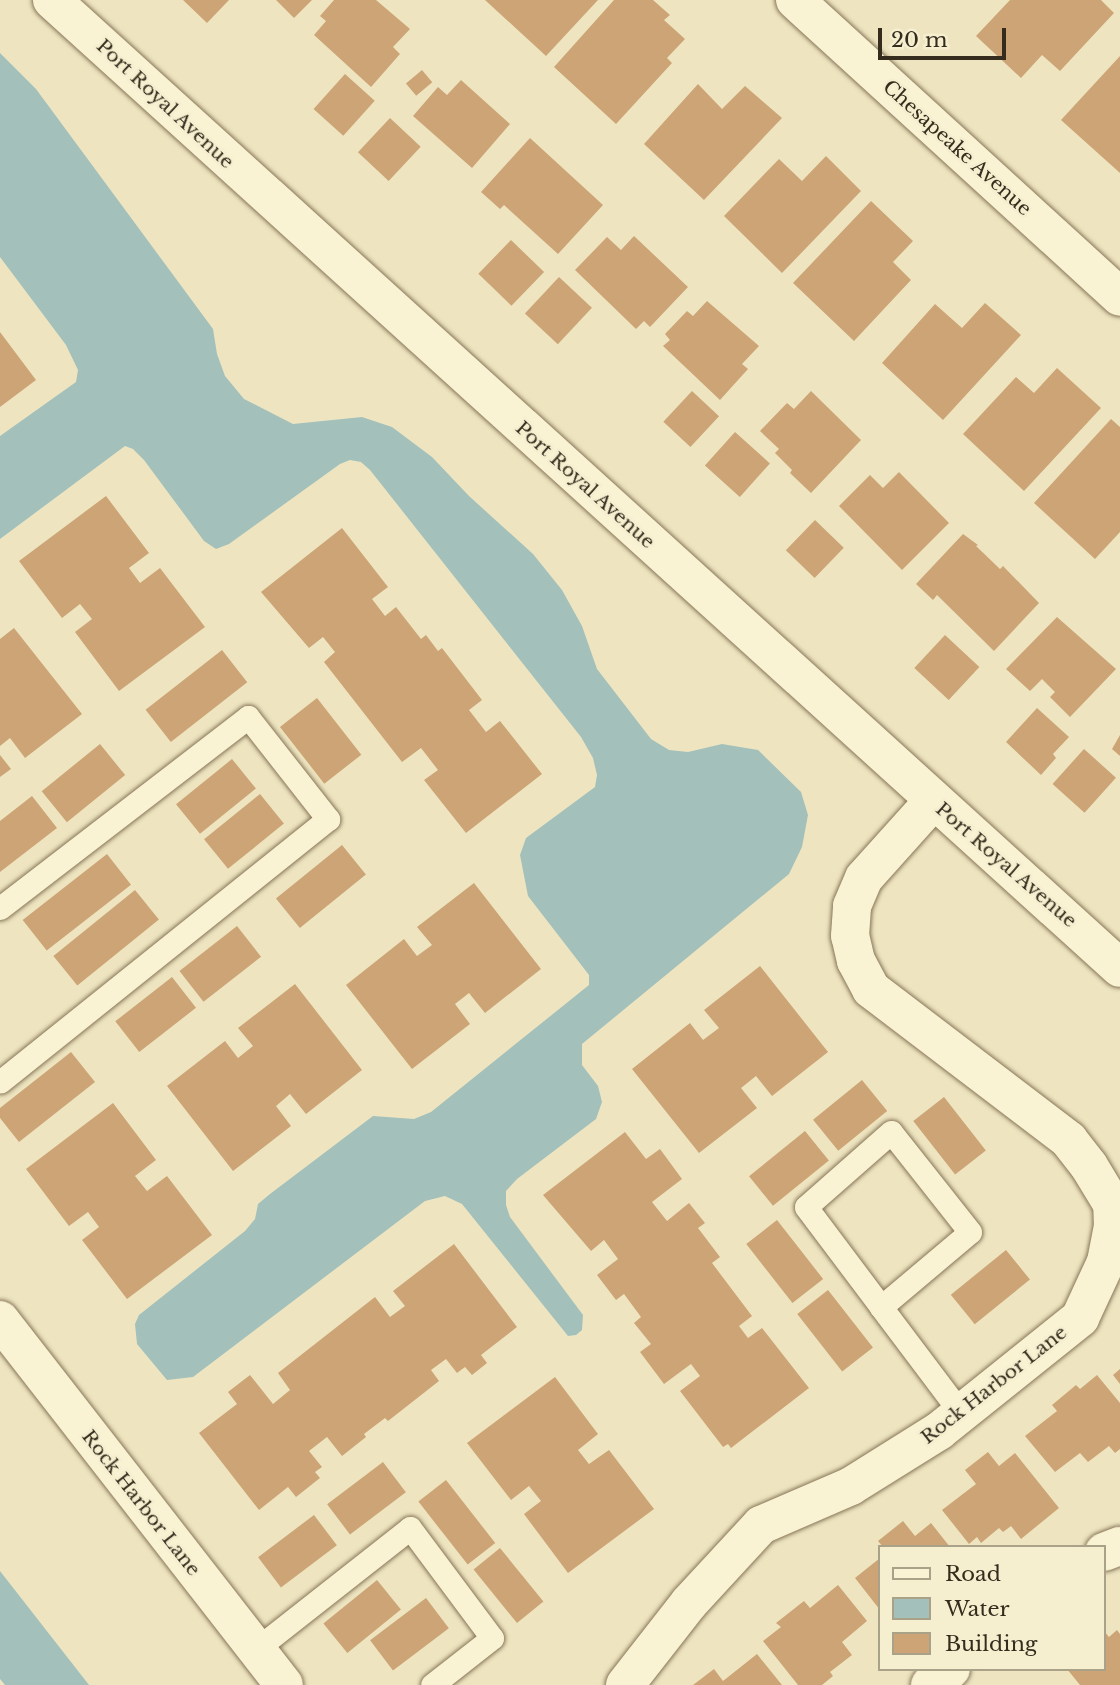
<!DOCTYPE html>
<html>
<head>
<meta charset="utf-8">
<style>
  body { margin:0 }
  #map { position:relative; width:1120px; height:1685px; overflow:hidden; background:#eee5c0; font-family:"Libre Baskerville",serif }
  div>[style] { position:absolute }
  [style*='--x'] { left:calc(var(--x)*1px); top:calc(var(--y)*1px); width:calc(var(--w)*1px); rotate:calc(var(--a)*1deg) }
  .water>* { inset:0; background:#a3c0bb }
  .building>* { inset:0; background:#cca476; transform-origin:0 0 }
  .roads { filter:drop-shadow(0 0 2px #877658) drop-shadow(0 0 2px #877658) }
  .lane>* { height:23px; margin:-11.5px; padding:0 11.5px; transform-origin:11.5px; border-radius:11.5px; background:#f9f2d3 }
  .street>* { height:38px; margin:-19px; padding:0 19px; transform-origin:19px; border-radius:19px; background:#f9f2d3 }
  span { translate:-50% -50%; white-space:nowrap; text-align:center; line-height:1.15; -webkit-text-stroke:5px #f5efd0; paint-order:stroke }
  .street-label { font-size:19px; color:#362c1d }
  .legend { position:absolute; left:878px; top:1545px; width:228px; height:126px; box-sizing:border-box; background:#f5efd0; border:2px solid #a9a188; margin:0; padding:9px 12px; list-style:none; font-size:21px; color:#362c1d }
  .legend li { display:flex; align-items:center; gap:14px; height:35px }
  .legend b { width:35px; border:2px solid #a9a188 }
  .scale { position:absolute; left:878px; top:28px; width:128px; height:32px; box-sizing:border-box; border:4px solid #362c1d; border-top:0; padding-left:9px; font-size:21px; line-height:24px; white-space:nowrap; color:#362c1d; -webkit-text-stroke:5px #f5efd0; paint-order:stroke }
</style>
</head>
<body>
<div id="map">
  <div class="water">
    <div style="clip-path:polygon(0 53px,36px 89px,213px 329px,217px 354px,225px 376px,244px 399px,293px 424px,362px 417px,392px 427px,432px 457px,469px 496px,533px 554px,562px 590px,582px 626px,597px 669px,651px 739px,669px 750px,688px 752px,722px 744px,758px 750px,801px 792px,808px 815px,802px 847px,789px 874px,582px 1044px,582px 1065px,598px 1086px,602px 1102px,596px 1119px,517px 1179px,506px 1191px,506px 1205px,510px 1217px,583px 1315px,582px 1330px,576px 1335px,568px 1336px,462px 1204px,445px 1196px,425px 1201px,193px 1377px,167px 1380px,137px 1344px,135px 1324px,139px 1315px,245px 1231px,255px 1219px,258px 1204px,270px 1194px,373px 1116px,414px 1119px,431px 1112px,589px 985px,589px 975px,528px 896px,520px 855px,526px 838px,595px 787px,597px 775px,593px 758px,581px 737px,370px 470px,361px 462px,350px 460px,340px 464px,229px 544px,216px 549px,204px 541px,144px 460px,133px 449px,125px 446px,0 539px,0 436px,76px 382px,78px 370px,66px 345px,0 257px)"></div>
    <div style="clip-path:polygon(0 1571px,89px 1685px,5px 1685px,0 1679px)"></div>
  </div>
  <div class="building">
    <div style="clip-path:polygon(183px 0,229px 0,207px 23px)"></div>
    <div style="clip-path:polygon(276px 0,312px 0,294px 18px)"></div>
    <div style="clip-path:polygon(334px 0,376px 0,410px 29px,393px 47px,400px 54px,371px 87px,314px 35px,326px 21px,320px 16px)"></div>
    <div style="clip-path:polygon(485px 0,598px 0,546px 56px)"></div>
    <div style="clip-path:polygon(614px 0,653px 0,670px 15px,664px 20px,685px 39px,667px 58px,672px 63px,616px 124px,554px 67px)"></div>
    <div style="clip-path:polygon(1010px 0,1101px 0,1114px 13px,1060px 71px,1042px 55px,1021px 78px,976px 36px)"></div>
    <div style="clip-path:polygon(1120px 56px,1120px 173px,1061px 120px)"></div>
    <div style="left:422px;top:70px;width:16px;height:21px;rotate:50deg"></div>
    <div style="left:345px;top:74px;width:40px;height:47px;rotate:42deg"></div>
    <div style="clip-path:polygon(461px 80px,510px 124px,472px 168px,413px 116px,438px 87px,447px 95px)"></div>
    <div style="clip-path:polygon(698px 84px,722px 109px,745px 86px,782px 118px,704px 200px,644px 144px)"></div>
    <div style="left:390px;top:118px;width:42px;height:47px;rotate:43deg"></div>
    <div style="clip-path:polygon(530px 138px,603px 205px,558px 254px,504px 205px,500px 209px,481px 192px)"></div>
    <div style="clip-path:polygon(826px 156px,861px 191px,782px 273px,724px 216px,779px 159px,802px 181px)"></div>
    <div style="clip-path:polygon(871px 201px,913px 241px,893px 262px,911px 280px,854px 341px,793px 283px)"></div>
    <div style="clip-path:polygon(634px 236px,688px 287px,650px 327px,644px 321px,636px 329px,575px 270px,607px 237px,621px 250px)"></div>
    <div style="left:511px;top:240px;width:46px;height:47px;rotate:44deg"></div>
    <div style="left:559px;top:277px;width:45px;height:50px;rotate:43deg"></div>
    <div style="clip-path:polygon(707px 301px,759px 346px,742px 364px,748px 369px,720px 400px,663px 346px,670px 340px,665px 334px,687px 311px,693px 316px)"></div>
    <div style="clip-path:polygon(985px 303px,1021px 335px,943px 420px,882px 363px,935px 304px,962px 328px)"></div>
    <div style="clip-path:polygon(0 332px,36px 380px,0 407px)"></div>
    <div style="clip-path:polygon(1057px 368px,1101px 408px,1024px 491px,963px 434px,1016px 377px,1034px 393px)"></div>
    <div style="left:692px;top:391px;width:37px;height:42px;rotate:43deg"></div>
    <div style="clip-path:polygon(811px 391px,861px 440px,811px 493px,790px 473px,792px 470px,775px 453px,779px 449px,760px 431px,787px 403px,794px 409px)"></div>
    <div style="clip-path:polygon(1111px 419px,1120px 427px,1120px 532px,1095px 559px,1034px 503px)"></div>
    <div style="left:735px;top:432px;width:47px;height:45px;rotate:42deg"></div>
    <div style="clip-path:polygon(899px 472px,949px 523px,902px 570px,839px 506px,870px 475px,883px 488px)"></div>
    <div style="clip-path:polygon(106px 496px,149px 553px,129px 568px,140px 583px,160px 568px,205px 627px,119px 691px,75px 632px,92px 619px,80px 604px,62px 618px,19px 561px)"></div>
    <div style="left:815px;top:520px;width:40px;height:42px;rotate:44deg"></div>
    <div style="clip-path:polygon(342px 528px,388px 587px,372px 599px,385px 616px,396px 607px,421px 639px,426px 635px,438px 651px,442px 648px,482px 700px,469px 710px,486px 732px,500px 721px,542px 774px,466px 833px,424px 780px,438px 770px,421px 748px,402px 762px,324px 662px,335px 652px,323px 637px,309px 648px,261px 592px)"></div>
    <div style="clip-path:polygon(963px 534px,978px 545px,976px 546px,1000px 569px,1003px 566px,1039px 603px,994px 651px,937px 595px,933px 600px,916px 584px)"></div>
    <div style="clip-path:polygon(1057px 617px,1116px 669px,1070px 717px,1050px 697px,1055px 692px,1042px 679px,1030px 691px,1006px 669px)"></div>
    <div style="clip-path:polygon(14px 628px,82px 714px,25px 758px,10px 738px,0 746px,0 639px)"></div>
    <div style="left:945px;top:635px;width:47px;height:45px;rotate:43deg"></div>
    <div style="left:222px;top:650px;width:41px;height:97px;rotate:52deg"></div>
    <div style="left:317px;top:698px;width:72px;height:47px;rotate:52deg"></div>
    <div style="clip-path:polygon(1037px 708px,1069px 737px,1053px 754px,1056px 758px,1041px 775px,1006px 742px)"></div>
    <div style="clip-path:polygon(1120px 735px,1120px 756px,1112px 749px)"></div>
    <div style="left:100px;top:744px;width:40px;height:75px;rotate:51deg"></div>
    <div style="left:1084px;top:749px;width:43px;height:47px;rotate:42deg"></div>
    <div style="clip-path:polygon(0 755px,11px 769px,0 777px)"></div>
    <div style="left:232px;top:759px;width:38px;height:72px;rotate:51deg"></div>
    <div style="left:260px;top:794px;width:38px;height:72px;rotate:51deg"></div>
    <div style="clip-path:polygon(32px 796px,57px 828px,0 872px,0 821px)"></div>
    <div style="left:342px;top:845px;width:38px;height:85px;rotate:51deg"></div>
    <div style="left:107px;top:854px;width:39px;height:107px;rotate:52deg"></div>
    <div style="clip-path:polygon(474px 883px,541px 969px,485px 1013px,469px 993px,455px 1004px,470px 1024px,412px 1069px,346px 985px,404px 939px,417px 956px,432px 945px,417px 927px)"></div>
    <div style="left:135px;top:890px;width:38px;height:105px;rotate:51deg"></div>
    <div style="left:237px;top:926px;width:39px;height:73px;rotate:52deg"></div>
    <div style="clip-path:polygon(760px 966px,828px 1052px,772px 1096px,756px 1076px,741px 1088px,757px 1108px,699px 1153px,632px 1069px,690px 1023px,703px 1040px,719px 1028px,704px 1010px)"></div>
    <div style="left:172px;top:977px;width:39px;height:72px;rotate:52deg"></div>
    <div style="clip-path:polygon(295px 984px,362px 1070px,306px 1114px,290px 1094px,276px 1106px,291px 1126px,233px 1171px,167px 1086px,225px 1041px,238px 1058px,253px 1046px,238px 1028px)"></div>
    <div style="clip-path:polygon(71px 1052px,95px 1082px,19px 1142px,0 1118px,0 1108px)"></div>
    <div style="left:862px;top:1080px;width:40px;height:63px;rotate:51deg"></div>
    <div style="left:944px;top:1097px;width:68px;height:39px;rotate:52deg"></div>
    <div style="clip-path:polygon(113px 1103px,156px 1160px,135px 1176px,147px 1191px,167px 1176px,212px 1235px,127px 1299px,82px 1240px,99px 1227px,88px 1212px,69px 1226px,26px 1169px)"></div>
    <div style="left:805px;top:1131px;width:38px;height:72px;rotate:51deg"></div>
    <div style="clip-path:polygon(625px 1132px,646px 1159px,660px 1149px,682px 1179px,652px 1202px,667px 1221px,689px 1203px,705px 1223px,698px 1228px,720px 1257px,712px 1263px,752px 1316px,739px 1326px,748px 1338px,762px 1328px,809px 1388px,731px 1448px,728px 1444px,723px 1447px,680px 1391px,700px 1376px,691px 1364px,664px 1384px,640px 1352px,651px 1344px,634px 1323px,641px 1317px,624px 1294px,616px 1300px,597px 1275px,618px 1259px,604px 1240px,591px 1251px,543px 1195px)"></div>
    <div style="left:777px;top:1220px;width:75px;height:39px;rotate:52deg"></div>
    <div style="clip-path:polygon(454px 1244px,517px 1327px,481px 1355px,487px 1363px,472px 1375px,465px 1367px,457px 1373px,446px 1359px,431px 1370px,439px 1381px,388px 1421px,385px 1418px,364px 1434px,366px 1437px,342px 1456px,327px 1437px,309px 1451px,322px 1467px,315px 1472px,320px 1478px,296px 1497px,288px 1487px,259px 1510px,199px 1433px,237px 1404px,228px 1392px,250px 1375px,273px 1404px,290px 1390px,278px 1373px,375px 1297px,390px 1317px,405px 1306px,393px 1291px)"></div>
    <div style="left:1006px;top:1250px;width:38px;height:71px;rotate:51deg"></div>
    <div style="left:828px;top:1290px;width:73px;height:39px;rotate:52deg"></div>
    <div style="clip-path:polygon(1120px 1369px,1120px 1384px,1113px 1375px)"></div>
    <div style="clip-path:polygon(1097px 1375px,1120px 1403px,1120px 1449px,1115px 1453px,1109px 1446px,1088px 1462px,1080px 1453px,1055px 1472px,1025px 1436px,1057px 1411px,1052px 1405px,1076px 1385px,1080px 1389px)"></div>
    <div style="clip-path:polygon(555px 1377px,598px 1434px,578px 1450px,589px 1464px,609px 1450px,654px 1509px,568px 1573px,524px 1514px,541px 1501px,529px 1486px,511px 1500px,467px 1443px)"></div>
    <div style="clip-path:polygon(988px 1452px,999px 1466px,1015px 1453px,1059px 1508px,1021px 1539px,1011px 1526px,1003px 1532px,999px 1528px,981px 1543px,977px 1537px,969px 1544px,942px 1510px,976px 1484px,965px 1470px)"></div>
    <div style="left:383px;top:1462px;width:38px;height:70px;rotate:53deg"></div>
    <div style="left:446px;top:1480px;width:80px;height:35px;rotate:52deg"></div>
    <div style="left:314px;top:1515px;width:38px;height:70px;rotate:53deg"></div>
    <div style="clip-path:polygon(903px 1521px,915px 1536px,931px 1523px,950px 1547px,883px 1547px,878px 1541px)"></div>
    <div style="left:500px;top:1548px;width:69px;height:34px;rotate:51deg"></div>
    <div style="clip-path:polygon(880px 1558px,880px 1610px,855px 1578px)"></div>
    <div style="left:377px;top:1580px;width:38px;height:69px;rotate:51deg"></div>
    <div style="clip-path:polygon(838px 1585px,867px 1621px,842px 1642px,852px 1655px,830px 1672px,833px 1676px,822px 1685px,798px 1685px,763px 1641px,781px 1627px,776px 1623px,804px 1601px,810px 1608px)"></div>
    <div style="left:426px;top:1598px;width:38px;height:70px;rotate:53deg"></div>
    <div style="clip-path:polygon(1117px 1630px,1120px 1634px,1120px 1685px,1080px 1685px,1067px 1669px,1104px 1669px,1104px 1631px,1109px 1637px)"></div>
    <div style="clip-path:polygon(757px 1654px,782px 1685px,693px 1685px,714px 1669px,723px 1681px)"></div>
  </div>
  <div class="roads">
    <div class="lane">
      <div style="--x:0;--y:908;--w:313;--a:-37.6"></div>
      <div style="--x:248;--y:717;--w:130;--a:51.9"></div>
      <div style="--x:328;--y:819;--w:420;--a:141.3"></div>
      <div style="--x:881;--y:1307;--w:116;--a:-40.1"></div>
      <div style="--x:970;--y:1232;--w:127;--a:-128.3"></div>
      <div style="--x:891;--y:1132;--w:113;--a:138.6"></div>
      <div style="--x:806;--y:1207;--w:125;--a:53.1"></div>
      <div style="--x:881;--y:1307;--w:133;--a:53"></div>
      <div style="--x:255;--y:1650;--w:197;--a:-38.2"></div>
      <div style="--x:410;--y:1528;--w:137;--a:53.3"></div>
      <div style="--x:492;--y:1638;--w:76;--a:141.9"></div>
    </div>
    <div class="street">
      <div style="--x:52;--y:0;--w:1441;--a:42.19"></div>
      <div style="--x:795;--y:0;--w:440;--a:42.4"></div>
      <div style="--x:0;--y:1320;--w:462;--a:52.1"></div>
      <div style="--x:1104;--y:1552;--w:17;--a:-21"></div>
      <div style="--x:625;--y:1685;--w:104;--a:-52"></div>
      <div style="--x:689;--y:1603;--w:106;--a:-47.3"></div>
      <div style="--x:761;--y:1525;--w:98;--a:-23.4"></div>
      <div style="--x:851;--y:1486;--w:104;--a:-32"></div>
      <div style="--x:939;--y:1431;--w:181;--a:-38.7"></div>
      <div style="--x:1080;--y:1318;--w:62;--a:-65.1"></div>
      <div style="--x:1106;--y:1262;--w:36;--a:-79"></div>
      <div style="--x:1113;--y:1227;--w:23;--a:-92"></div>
      <div style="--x:1112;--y:1204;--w:44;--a:-121.2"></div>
      <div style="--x:1089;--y:1166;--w:33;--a:-128"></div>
      <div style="--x:1069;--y:1140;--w:249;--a:-142.7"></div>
      <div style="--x:871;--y:989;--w:32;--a:-118"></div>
      <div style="--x:856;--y:961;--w:26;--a:-103"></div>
      <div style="--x:850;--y:936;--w:30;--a:-86"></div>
      <div style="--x:852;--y:906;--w:30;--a:-67"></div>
      <div style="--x:864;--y:878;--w:103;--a:-48.1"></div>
      <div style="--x:930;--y:1685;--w:26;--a:-37"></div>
    </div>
  </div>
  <div class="street-label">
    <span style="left:165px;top:104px;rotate:43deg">Port Royal Avenue</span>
    <span style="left:957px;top:148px;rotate:42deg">Chesapeake Avenue</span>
    <span style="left:585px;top:485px;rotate:42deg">Port Royal Avenue</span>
    <span style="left:1006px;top:865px;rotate:41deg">Port Royal Avenue</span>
    <span style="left:994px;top:1385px;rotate:-38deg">Rock Harbor Lane</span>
    <span style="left:141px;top:1503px;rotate:52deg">Rock Harbor Lane</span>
  </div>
  <ul class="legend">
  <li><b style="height:9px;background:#f9f2d3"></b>Road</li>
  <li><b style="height:19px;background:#a3c0bb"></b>Water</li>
  <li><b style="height:19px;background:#cca476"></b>Building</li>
  </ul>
  <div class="scale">20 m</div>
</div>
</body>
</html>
